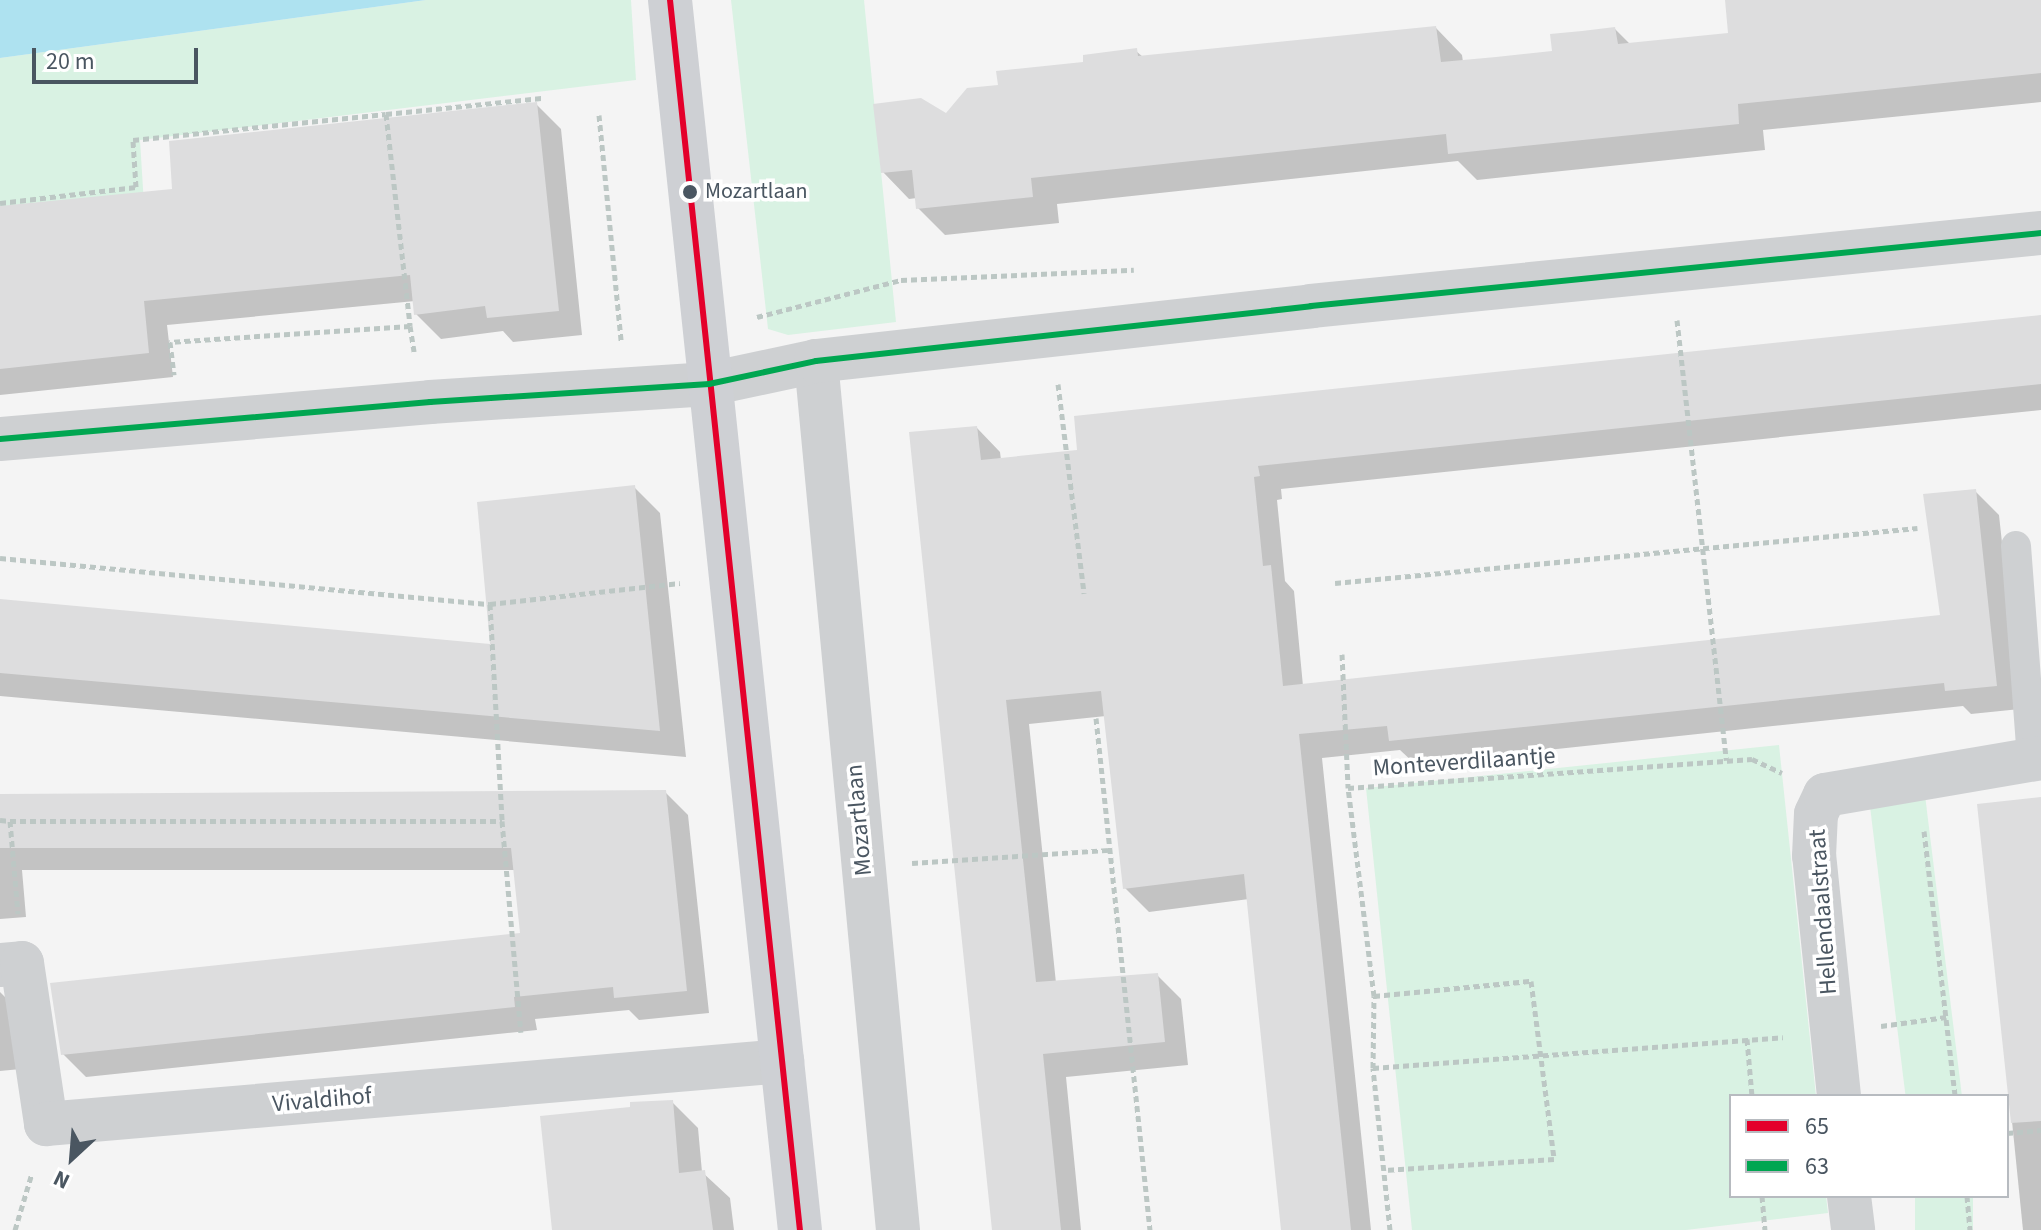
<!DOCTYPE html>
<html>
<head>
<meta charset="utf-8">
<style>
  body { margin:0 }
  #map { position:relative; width:2041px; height:1230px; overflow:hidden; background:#f4f4f4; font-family:"Source Sans 3",sans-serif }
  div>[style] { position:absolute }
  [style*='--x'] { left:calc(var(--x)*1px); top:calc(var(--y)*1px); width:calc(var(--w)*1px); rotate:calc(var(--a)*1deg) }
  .green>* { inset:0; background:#d9f2e3; transform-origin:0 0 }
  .water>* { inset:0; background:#aee2f0 }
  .shadow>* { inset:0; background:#0003 }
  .building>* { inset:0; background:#ddddde }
  .path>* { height:5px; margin-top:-2.5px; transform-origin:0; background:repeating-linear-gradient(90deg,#bcc7c4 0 6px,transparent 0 10px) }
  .lane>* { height:30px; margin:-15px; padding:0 15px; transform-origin:15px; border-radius:15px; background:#ced0d2 }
  .street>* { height:44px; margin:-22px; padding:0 22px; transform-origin:22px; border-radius:22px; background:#ced0d2 }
  .secondary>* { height:44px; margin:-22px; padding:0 22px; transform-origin:22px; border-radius:22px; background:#ced0d4 }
  .bus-1>* { height:6px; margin:-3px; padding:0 3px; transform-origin:3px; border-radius:3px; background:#e4002b }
  .bus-2>* { height:6px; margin:-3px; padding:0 3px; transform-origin:3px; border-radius:3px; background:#00a651 }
  .dots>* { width:22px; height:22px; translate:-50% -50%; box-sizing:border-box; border:4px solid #fff; border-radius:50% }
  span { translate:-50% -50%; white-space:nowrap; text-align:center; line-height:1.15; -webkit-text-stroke:7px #fff; paint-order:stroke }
  .bus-label { font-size:22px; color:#4a5661 }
  .left { translate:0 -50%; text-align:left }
  .street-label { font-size:24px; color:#4a5661 }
  .legend { position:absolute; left:1729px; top:1094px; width:280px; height:104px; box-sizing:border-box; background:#fff; border:2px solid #b7bbc0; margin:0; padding:10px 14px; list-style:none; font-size:24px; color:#4a5661 }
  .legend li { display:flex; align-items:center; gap:16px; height:40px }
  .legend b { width:40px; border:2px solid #b7bbc0 }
  .north { position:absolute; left:32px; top:1118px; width:80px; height:80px; -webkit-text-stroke:6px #fff; paint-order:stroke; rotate:206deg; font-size:22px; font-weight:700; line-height:32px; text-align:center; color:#4a5661 }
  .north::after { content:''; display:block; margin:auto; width:28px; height:36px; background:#4a5661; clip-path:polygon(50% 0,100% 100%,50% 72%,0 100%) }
  .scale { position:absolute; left:32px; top:48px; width:166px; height:36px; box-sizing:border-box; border:4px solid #4a5661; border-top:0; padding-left:10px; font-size:24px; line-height:28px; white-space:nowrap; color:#4a5661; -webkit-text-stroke:6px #fff; paint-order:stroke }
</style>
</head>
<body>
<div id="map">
  <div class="green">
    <div style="clip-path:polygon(426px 0,631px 0,636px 80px,140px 140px,145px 221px,0 239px,0 58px)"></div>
    <div style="clip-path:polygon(731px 0,864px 0,896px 322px,788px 335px,768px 329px)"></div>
    <div style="clip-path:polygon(1779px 745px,1816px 1096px,1731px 1096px,1731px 1196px,1826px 1196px,1828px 1213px,1686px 1230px,1412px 1230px,1366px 788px)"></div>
    <div style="left:1925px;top:795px;width:303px;height:56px;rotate:83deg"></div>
    <div style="left:1915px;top:1196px;width:58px;height:34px"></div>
  </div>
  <div class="water">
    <div style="clip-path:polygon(0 0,426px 0,0 58px)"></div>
  </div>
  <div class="shadow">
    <div style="clip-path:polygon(1727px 0,2041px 0,2041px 102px,1763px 130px,1765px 150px,1533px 174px,1477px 180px,1458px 161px,1057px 204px,1059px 223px,945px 235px,918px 208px,917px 198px,909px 199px,883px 172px,946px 116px,1000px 87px,1136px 51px,1143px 57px,1436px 28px,1462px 55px,1463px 62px,1554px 52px,1615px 29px,1630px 44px,1730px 35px)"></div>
    <div style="clip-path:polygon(536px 104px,561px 129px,582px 335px,513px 342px,503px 331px,441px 339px,416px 314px,415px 301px,167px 325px,173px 377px,0 395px,0 209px,174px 191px)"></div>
    <div style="clip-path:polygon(2041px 316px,2041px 410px,1281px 489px,1282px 499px,1277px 500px,1285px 581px,1294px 591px,1303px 686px,1942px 616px,1975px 491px,1999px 515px,2020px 709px,1971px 714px,1963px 706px,1415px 764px,1400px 750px,1322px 758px,1371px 1230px,1284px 1230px,1249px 899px,1149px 912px,1125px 888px,1106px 716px,1029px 724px,1056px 983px,1157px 975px,1181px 999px,1188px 1065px,1066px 1077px,1081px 1230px,994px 1230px,977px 428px,1000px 452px,1001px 460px,1079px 452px)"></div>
    <div style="clip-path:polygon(634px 487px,660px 513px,686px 757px,0 696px,0 601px,492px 646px)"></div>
    <div style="clip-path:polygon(665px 792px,688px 815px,709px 1013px,639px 1020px,629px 1010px,535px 1019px,537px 1030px,86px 1077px,63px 1054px,522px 935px,515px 870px,22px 870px,26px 917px,0 919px,0 797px)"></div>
    <div style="clip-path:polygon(2041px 799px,2041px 1230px,2023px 1230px,1980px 805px)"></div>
    <div style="clip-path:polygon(0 992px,23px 1015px,31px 1068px,0 1071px)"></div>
    <div style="clip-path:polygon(672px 1102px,698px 1128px,702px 1172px,730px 1198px,734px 1230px,554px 1230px)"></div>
  </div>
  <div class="building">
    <div style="clip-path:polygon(1725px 0,2041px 0,2041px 73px,1738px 104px,1739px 124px,1505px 148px,1448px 154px,1446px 134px,1031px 178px,1033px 197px,916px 209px,912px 170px,881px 173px,873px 104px,921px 98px,946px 113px,967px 88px,998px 85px,996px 71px,1083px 62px,1083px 55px,1137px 48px,1138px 56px,1436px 26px,1441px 62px,1496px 57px,1552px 51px,1550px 34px,1582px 31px,1615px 27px,1618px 44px,1728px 33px)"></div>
    <div style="clip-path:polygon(537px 102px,559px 311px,487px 318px,485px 306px,414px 315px,410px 275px,144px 301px,149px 353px,0 369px,0 206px,172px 189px,169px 141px)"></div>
    <div style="clip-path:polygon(2041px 315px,2041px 384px,1258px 466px,1260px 476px,1254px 477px,1263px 566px,1271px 565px,1283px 686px,1940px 615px,1923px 494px,1976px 489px,1997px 686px,1945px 691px,1944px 683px,1389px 741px,1387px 726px,1299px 734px,1351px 1230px,1281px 1230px,1244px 874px,1123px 889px,1101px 691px,1006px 700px,1036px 982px,1158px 973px,1165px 1042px,1043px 1054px,1061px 1230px,992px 1230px,909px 432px,977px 426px,981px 460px,1077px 450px,1074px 416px)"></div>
    <div style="clip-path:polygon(635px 485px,660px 731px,0 673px,0 599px,490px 644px,477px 502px)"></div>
    <div style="clip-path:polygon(666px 790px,687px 991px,614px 998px,613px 987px,514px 997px,515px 1007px,61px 1055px,50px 983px,520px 933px,511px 848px,0 848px,0 794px)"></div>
    <div style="clip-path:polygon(2041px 797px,2041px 1121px,2011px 1123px,1977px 804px)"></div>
    <div style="clip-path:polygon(673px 1100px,679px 1173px,705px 1170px,713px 1230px,552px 1230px,540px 1116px,630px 1107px,630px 1102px)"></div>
  </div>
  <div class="path">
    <div style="--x:386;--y:114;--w:156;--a:-5.9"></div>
    <div style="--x:599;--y:115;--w:227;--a:84.4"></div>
    <div style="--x:0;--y:203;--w:137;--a:-6.7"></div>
    <div style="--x:136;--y:187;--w:47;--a:-93.7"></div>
    <div style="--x:133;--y:140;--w:254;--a:-5.9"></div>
    <div style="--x:386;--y:114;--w:213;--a:83.5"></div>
    <div style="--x:410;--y:326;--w:241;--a:176.2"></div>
    <div style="--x:170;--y:342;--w:33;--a:83"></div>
    <div style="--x:757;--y:317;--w:149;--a:-14.4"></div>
    <div style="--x:901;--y:280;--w:233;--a:-2.5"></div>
    <div style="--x:1677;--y:320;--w:443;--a:83.6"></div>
    <div style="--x:410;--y:326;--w:26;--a:81"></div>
    <div style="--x:1058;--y:384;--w:211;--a:82.9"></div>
    <div style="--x:0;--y:558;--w:492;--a:5.4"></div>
    <div style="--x:490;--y:604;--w:217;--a:86.8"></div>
    <div style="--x:1335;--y:583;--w:585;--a:-5.4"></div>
    <div style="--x:490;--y:604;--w:191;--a:-6.3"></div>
    <div style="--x:1342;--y:654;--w:134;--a:87.4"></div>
    <div style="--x:1096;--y:718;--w:515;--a:83.98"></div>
    <div style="--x:0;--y:820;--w:10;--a:6"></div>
    <div style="--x:10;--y:821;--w:93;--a:85.1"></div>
    <div style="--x:10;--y:821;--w:492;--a:0"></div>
    <div style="--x:502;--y:821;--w:212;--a:84.9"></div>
    <div style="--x:1924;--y:831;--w:267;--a:83.3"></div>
    <div style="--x:912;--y:863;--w:198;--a:-3.8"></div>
    <div style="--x:1374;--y:996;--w:158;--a:-5.5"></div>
    <div style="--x:1531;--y:981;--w:179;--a:82.6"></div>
    <div style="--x:1554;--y:1159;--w:169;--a:176.3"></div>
    <div style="--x:1881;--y:1026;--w:66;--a:-7.9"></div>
    <div style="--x:1747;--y:1039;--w:57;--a:85"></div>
    <div style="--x:1373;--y:1068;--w:411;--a:-4.3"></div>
    <div style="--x:2007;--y:1133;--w:34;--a:-5"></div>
    <div style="--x:1762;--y:1196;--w:34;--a:85"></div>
    <div style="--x:1967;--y:1196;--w:34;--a:85"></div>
    <div style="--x:15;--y:1230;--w:59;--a:-73.4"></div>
    <div style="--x:1390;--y:1230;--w:163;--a:-96"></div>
    <div style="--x:1373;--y:1068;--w:72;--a:-89.2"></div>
    <div style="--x:1374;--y:996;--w:210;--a:-97.1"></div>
    <div style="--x:1348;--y:788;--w:405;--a:-4.1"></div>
    <div style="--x:1752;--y:759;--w:33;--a:25"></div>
  </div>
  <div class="lane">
    <div style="--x:2016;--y:546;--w:214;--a:85.7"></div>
  </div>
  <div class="street">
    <div style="--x:816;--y:361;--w:873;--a:84.61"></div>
    <div style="--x:0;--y:439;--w:432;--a:-4.9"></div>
    <div style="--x:430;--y:402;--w:280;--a:-3.7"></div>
    <div style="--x:709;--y:384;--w:109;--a:-12.1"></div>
    <div style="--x:816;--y:361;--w:498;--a:-6.3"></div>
    <div style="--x:1311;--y:306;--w:734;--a:-5.71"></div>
    <div style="--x:0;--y:965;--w:22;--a:-5"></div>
    <div style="--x:22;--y:963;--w:163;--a:81.5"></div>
    <div style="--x:46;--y:1124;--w:739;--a:-4.89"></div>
    <div style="--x:1839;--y:1096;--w:241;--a:-95.9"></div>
    <div style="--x:1814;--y:856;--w:42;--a:-87.3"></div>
    <div style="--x:1816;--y:814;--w:21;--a:-65"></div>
    <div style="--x:1825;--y:795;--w:219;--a:-9.7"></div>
    <div style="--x:1849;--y:1196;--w:34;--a:83"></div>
  </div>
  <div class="secondary">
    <div style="--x:670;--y:0;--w:1237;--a:83.97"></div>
  </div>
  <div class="bus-1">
    <div style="--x:670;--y:0;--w:1237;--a:83.97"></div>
  </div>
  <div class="bus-2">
    <div style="--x:0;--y:439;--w:432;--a:-4.9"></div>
    <div style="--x:430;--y:402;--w:280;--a:-3.7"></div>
    <div style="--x:709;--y:384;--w:109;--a:-12.1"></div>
    <div style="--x:816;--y:361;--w:498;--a:-6.3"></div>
    <div style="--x:1311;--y:306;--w:734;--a:-5.71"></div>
  </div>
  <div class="dots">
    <div style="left:690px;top:192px;background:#4a5661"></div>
  </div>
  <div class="bus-label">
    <span class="left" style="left:705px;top:192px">Mozartlaan</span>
  </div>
  <div class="street-label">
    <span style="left:1464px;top:762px;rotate:-4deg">Monteverdilaantje</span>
    <span style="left:859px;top:820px;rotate:-95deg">Mozartlaan</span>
    <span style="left:1823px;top:912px;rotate:-94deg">Hellendaalstraat</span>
    <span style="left:322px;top:1100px;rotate:-5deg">Vivaldihof</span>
  </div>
  <ul class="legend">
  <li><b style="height:10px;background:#e4002b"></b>65</li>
  <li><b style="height:10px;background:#00a651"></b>63</li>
  </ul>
  <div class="north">N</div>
  <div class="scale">20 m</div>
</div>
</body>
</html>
